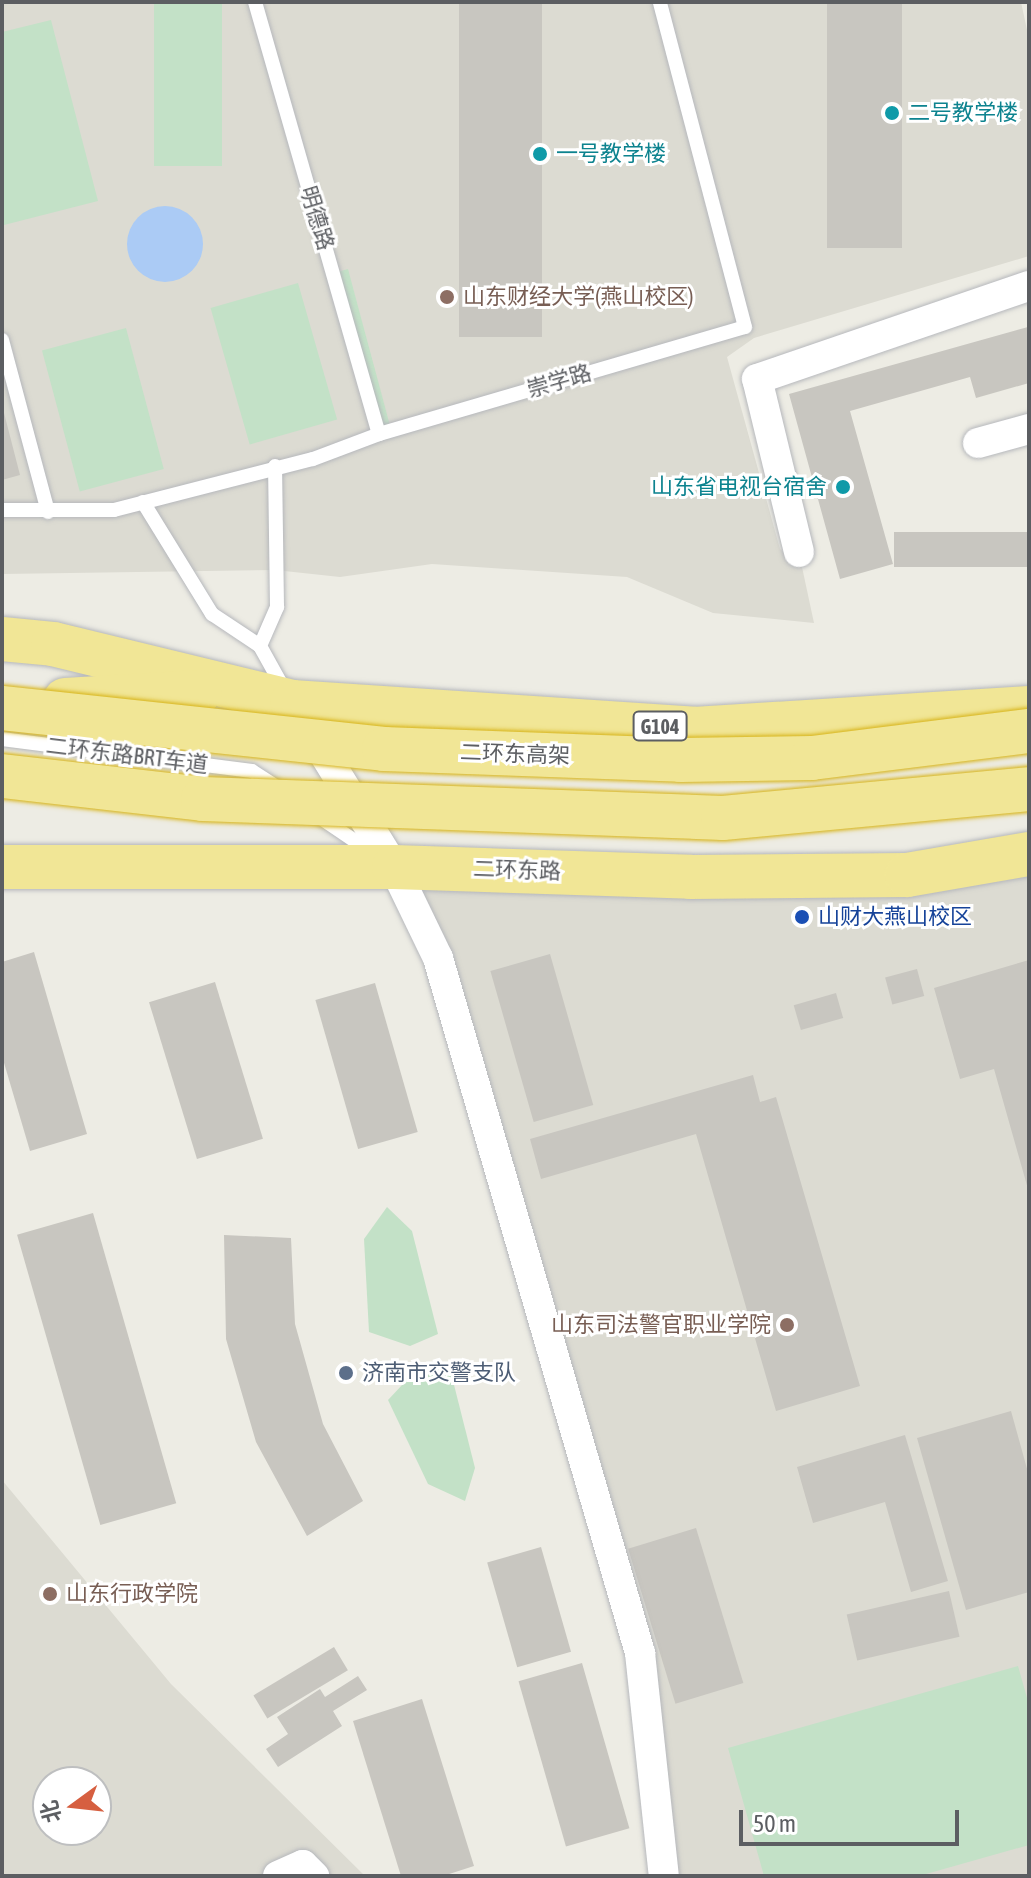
<!DOCTYPE html>
<html>
<head>
<meta charset="utf-8">
<style>
  body { margin:0 }
  #map { position:relative; width:1031px; height:1878px; overflow:hidden; background:#edece4; font-family:"Asap Condensed","Noto Sans SC",sans-serif }
  div>[style] { position:absolute }
  [style*='--x'] { left:calc(var(--x)*1px); top:calc(var(--y)*1px); width:calc(var(--w)*1px); rotate:calc(var(--a)*1deg) }
  .education>* { inset:0; background:#dcdbd2 }
  .green>* { inset:0; background:#c3e1c7; transform-origin:0 0 }
  .water>* { inset:0; background:#abcbf5 }
  .round { border-radius:50% }
  .building>* { inset:0; background:#c8c6c0; transform-origin:0 0 }
  .roads { filter:drop-shadow(0 0 2px #b6b8bc) drop-shadow(0 0 2px #b6b8bc) }
  .lane>* { height:14px; margin:-7px; padding:0 7px; transform-origin:7px; border-radius:7px; background:#fff }
  .street>* { height:30px; margin:-15px; padding:0 15px; transform-origin:15px; border-radius:15px; background:#fff }
  .highway>* { height:44px; margin:-22px; padding:0 22px; transform-origin:22px; border-radius:22px; background:#f1e696 }
  .bridges { filter:drop-shadow(0 0 2px #d7b419) drop-shadow(0 0 2px #d7b419) }
  .highway-bridge>* { height:44px; margin:-22px; padding:0 22px; transform-origin:22px; border-radius:22px; background:#f1e696 }
  .dots>* { width:22px; height:22px; translate:-50% -50%; box-sizing:border-box; border:4px solid #fff; border-radius:50% }
  span { translate:-50% -50%; white-space:nowrap; text-align:center; line-height:1.15; -webkit-text-stroke:6px #fff; paint-order:stroke }
  .shield-label span { padding:2px 6px; background:#fff; border:2px solid; border-radius:6px; -webkit-text-stroke-width:0 }
  .shield-label { font-size:20px; color:#5c5e62; font-weight:700 }
  .culture-label { font-size:22px; color:#0d838f }
  .left { translate:0 -50%; text-align:left }
  .right { translate:-100% -50%; text-align:right }
  .street-label { font-size:22px; color:#5c5e62 }
  .education-label { font-size:22px; color:#785e54 }
  .transit-label { font-size:22px; color:#164399 }
  .service-label { font-size:22px; color:#4e5e75 }
  .frame { position:absolute; inset:0; border:4px solid #5c5e62; pointer-events:none }
  .north { position:absolute; left:32px; top:1766px; width:80px; height:80px; box-sizing:border-box; background:#fff; border:2px solid #bebfc0; border-radius:50%; rotate:255deg; font-size:22px; font-weight:700; line-height:32px; text-align:center; color:#5c5e62 }
  .north::after { content:''; display:block; margin:auto; width:28px; height:36px; background:#d65f40; clip-path:polygon(50% 0,100% 100%,50% 72%,0 100%) }
  .scale { position:absolute; left:739px; top:1810px; width:220px; height:36px; box-sizing:border-box; border:4px solid #5c5e62; border-top:0; padding-left:10px; font-size:24px; line-height:28px; white-space:nowrap; color:#5c5e62; -webkit-text-stroke:6px #fff; paint-order:stroke }
</style>
</head>
<body>
<div id="map">
  <div class="education">
    <div style="clip-path:polygon(2px 2px,1021px 2px,1029px 39px,1029px 256px,754px 338px,727px 357px,780px 549px,802px 567px,814px 623px,713px 613px,627px 577px,432px 564px,340px 577px,275px 570px,2px 574px)"></div>
    <div style="clip-path:polygon(1029px 854px,1029px 1876px,664px 1876px,640px 1652px,394px 867px)"></div>
    <div style="clip-path:polygon(evenodd,2px 1480px,171px 1684px,365px 1876px,2px 1876px,2px 1480px,48px 1782px,96px 1782px,96px 1830px,48px 1830px,48px 1782px)"></div>
  </div>
  <div class="green">
    <div style="left:154px;top:2px;width:68px;height:164px"></div>
    <div style="clip-path:polygon(51px 20px,98px 201px,4px 225px,2px 32px)"></div>
    <div style="left:348px;top:269px;width:167px;height:15px;rotate:75deg"></div>
    <div style="left:298px;top:283px;width:142px;height:91px;rotate:74deg"></div>
    <div style="left:126px;top:328px;width:146px;height:87px;rotate:75deg"></div>
    <div style="clip-path:polygon(387px 1207px,412px 1231px,438px 1334px,410px 1346px,369px 1332px,364px 1239px)"></div>
    <div style="clip-path:polygon(449px 1365px,475px 1468px,465px 1501px,428px 1484px,388px 1400px,418px 1368px)"></div>
    <div style="clip-path:polygon(1018px 1666px,1029px 1705px,1029px 1845px,919px 1876px,764px 1876px,728px 1748px)"></div>
  </div>
  <div class="water">
    <div class="round" style="left:127px;top:206px;width:76px;height:76px"></div>
  </div>
  <div class="building">
    <div style="left:459px;top:2px;width:83px;height:335px"></div>
    <div style="left:827px;top:2px;width:75px;height:246px"></div>
    <div style="clip-path:polygon(1028px 327px,1029px 383px,976px 398px,970px 377px,850px 411px,893px 564px,840px 579px,789px 394px)"></div>
    <div style="clip-path:polygon(3px 409px,20px 475px,2px 480px,2px 410px)"></div>
    <div style="left:1029px;top:532px;width:35px;height:135px;rotate:90deg"></div>
    <div style="clip-path:polygon(34px 952px,87px 1134px,30px 1151px,2px 1056px,2px 962px)"></div>
    <div style="left:550px;top:954px;width:157px;height:62px;rotate:74deg"></div>
    <div style="clip-path:polygon(1029px 960px,1029px 1188px,1028px 1189px,994px 1069px,960px 1079px,934px 988px)"></div>
    <div style="left:917px;top:969px;width:28px;height:33px;rotate:75deg"></div>
    <div style="left:215px;top:982px;width:164px;height:69px;rotate:73deg"></div>
    <div style="left:375px;top:983px;width:155px;height:62px;rotate:74deg"></div>
    <div style="left:836px;top:993px;width:26px;height:44px;rotate:74deg"></div>
    <div style="clip-path:polygon(753px 1075px,760px 1102px,776px 1097px,860px 1386px,776px 1411px,696px 1134px,541px 1179px,530px 1139px)"></div>
    <div style="left:93px;top:1213px;width:302px;height:79px;rotate:74deg"></div>
    <div style="clip-path:polygon(224px 1235px,291px 1238px,295px 1324px,323px 1424px,363px 1501px,307px 1536px,256px 1442px,226px 1339px)"></div>
    <div style="clip-path:polygon(1011px 1411px,1029px 1476px,1029px 1592px,966px 1610px,917px 1438px)"></div>
    <div style="clip-path:polygon(905px 1435px,948px 1581px,911px 1592px,885px 1502px,813px 1523px,797px 1467px)"></div>
    <div style="left:696px;top:1528px;width:162px;height:71px;rotate:73deg"></div>
    <div style="left:541px;top:1547px;width:109px;height:56px;rotate:74deg"></div>
    <div style="left:949px;top:1591px;width:47px;height:105px;rotate:77deg"></div>
    <div style="left:334px;top:1647px;width:27px;height:94px;rotate:59deg"></div>
    <div style="left:582px;top:1663px;width:172px;height:66px;rotate:74deg"></div>
    <div style="clip-path:polygon(358px 1676px,367px 1690px,333px 1711px,342px 1726px,278px 1767px,266px 1749px,288px 1734px,277px 1717px,320px 1689px,325px 1697px)"></div>
    <div style="clip-path:polygon(422px 1699px,474px 1866px,443px 1876px,401px 1876px,353px 1721px)"></div>
  </div>
  <div class="roads">
    <div class="lane">
      <div style="--x:255;--y:2;--w:449;--a:74"></div>
      <div style="--x:2;--y:340;--w:178;--a:75"></div>
      <div style="--x:143;--y:502;--w:132;--a:58.4"></div>
      <div style="--x:212;--y:614;--w:58;--a:33.7"></div>
      <div style="--x:260;--y:646;--w:43;--a:-66.4"></div>
      <div style="--x:277;--y:607;--w:141;--a:-90.8"></div>
      <div style="--x:2;--y:510;--w:112;--a:0"></div>
      <div style="--x:114;--y:510;--w:205;--a:-14.4"></div>
      <div style="--x:313;--y:459;--w:71;--a:-20.7"></div>
      <div style="--x:379;--y:434;--w:381;--a:-16.3"></div>
      <div style="--x:745;--y:327;--w:336;--a:-104.7"></div>
      <div style="--x:260;--y:646;--w:51;--a:60.9"></div>
      <div style="--x:2;--y:739;--w:252;--a:7.3"></div>
      <div style="--x:252;--y:771;--w:31;--a:33"></div>
      <div style="--x:318;--y:816;--w:71;--a:34.1"></div>
    </div>
    <div class="street">
      <div style="--x:978;--y:443;--w:53;--a:-15.4"></div>
      <div style="--x:799;--y:552;--w:178;--a:-103.6"></div>
      <div style="--x:757;--y:379;--w:287;--a:-18.9"></div>
      <div style="--x:310;--y:731;--w:160;--a:58.3"></div>
      <div style="--x:394;--y:867;--w:101;--a:64.2"></div>
      <div style="--x:438;--y:958;--w:724;--a:73.79"></div>
      <div style="--x:640;--y:1653;--w:224;--a:83.9"></div>
      <div style="--x:278;--y:1876;--w:27;--a:-24"></div>
      <div style="--x:303;--y:1865;--w:16;--a:45"></div>
    </div>
    <div class="highway">
      <div style="--x:2;--y:639;--w:51;--a:5.6"></div>
      <div style="--x:53;--y:644;--w:246;--a:13.6"></div>
      <div style="--x:292;--y:702;--w:403;--a:3.8"></div>
      <div style="--x:694;--y:729;--w:336;--a:-3.6"></div>
      <div style="--x:65;--y:700;--w:135;--a:-3.4"></div>
      <div style="--x:2;--y:867;--w:392;--a:0"></div>
      <div style="--x:394;--y:867;--w:297;--a:1.9"></div>
      <div style="--x:691;--y:877;--w:216;--a:-0.5"></div>
      <div style="--x:907;--y:875;--w:124;--a:-9.8"></div>
    </div>
  </div>
  <div class="bridges">
    <div class="highway-bridge">
      <div style="--x:2;--y:708;--w:384;--a:6.1"></div>
      <div style="--x:384;--y:749;--w:297;--a:2.1"></div>
      <div style="--x:681;--y:760;--w:131;--a:-0.9"></div>
      <div style="--x:812;--y:758;--w:219;--a:-7.1"></div>
      <div style="--x:2;--y:776;--w:202;--a:6.5"></div>
      <div style="--x:203;--y:799;--w:520;--a:2.09"></div>
      <div style="--x:723;--y:818;--w:307;--a:-5.4"></div>
    </div>
  </div>
  <div class="dots">
    <div style="left:892px;top:113px;background:#0f9aa8"></div>
    <div style="left:540px;top:154px;background:#0f9aa8"></div>
    <div style="left:447px;top:297px;background:#8d6e63"></div>
    <div style="left:843px;top:487px;background:#0f9aa8"></div>
    <div style="left:802px;top:917px;background:#1a4fb4"></div>
    <div style="left:787px;top:1325px;background:#8d6e63"></div>
    <div style="left:346px;top:1373px;background:#5c6f8a"></div>
    <div style="left:50px;top:1594px;background:#8d6e63"></div>
  </div>
  <div class="shield-label">
    <span style="left:660px;top:726px">G104</span>
  </div>
  <div class="culture-label">
    <span class="left" style="left:908px;top:113px">二号教学楼</span>
    <span class="left" style="left:556px;top:154px">一号教学楼</span>
    <span class="right" style="left:827px;top:487px">山东省电视台宿舍</span>
  </div>
  <div class="street-label">
    <span style="left:317px;top:218px;rotate:73deg">明德路</span>
    <span style="left:559px;top:381px;rotate:-16deg">崇学路</span>
    <span style="left:515px;top:754px;rotate:2deg">二环东高架</span>
    <span style="left:127px;top:755px;rotate:7deg">二环东路BRT车道</span>
    <span style="left:517px;top:870px;rotate:2deg">二环东路</span>
  </div>
  <div class="education-label">
    <span class="left" style="left:463px;top:297px">山东财经大学(燕山校区)</span>
    <span class="right" style="left:771px;top:1325px">山东司法警官职业学院</span>
    <span class="left" style="left:66px;top:1594px">山东行政学院</span>
  </div>
  <div class="transit-label">
    <span class="left" style="left:818px;top:917px">山财大燕山校区</span>
  </div>
  <div class="service-label">
    <span class="left" style="left:362px;top:1373px">济南市交警支队</span>
  </div>
  <div class="frame"></div>
  <div class="north">北</div>
  <div class="scale">50 m</div>
</div>
</body>
</html>
